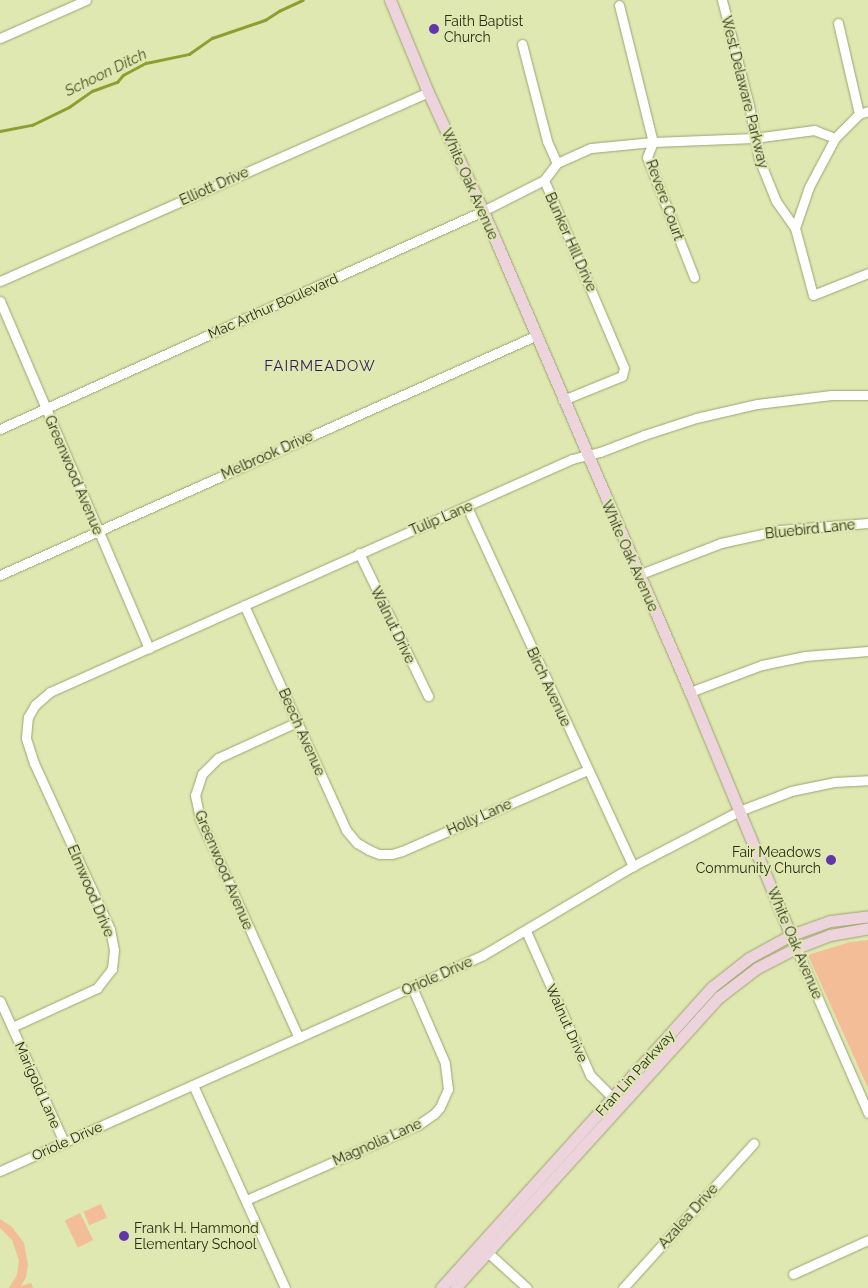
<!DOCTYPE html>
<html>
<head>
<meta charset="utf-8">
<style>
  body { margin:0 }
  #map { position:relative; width:868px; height:1288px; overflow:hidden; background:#dfe8b1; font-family:Raleway,sans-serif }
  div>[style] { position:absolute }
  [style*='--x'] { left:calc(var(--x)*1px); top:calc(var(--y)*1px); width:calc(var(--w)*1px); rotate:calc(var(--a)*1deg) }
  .green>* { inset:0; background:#f3bd97; transform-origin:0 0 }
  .stream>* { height:2.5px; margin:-1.25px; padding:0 1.25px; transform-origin:1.25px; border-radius:1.25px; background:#909d30 }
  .roads { filter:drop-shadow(0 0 1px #9ca470) drop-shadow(0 0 1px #9ca470) }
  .street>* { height:9px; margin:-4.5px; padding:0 4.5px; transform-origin:4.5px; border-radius:4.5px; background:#fff }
  .secondary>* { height:11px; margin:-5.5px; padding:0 5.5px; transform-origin:5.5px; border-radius:5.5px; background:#ecd3dc }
  .dots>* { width:14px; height:14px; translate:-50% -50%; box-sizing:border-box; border:2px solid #dfe8b1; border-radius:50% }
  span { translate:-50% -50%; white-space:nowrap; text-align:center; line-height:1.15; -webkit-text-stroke:4px #dfe8b1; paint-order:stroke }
  .poi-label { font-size:14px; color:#282c16 }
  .left { translate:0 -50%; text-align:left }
  .right { translate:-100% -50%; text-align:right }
  .street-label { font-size:14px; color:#282c16 }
  .water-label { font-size:15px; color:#4a5125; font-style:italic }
  .neighbourhood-label { font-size:15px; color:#2f1a54; letter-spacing:1px }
</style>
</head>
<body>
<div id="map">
  <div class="green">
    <div style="clip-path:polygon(868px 940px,868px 1088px,808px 955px,850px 942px)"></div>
    <div style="left:101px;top:1204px;width:15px;height:19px;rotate:67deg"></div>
    <div style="left:80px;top:1213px;width:30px;height:17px;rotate:64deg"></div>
    <div style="clip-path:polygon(0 1219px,12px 1227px,24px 1243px,28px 1265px,26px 1277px,21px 1286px,31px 1283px,33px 1288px,9px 1288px,17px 1275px,19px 1260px,12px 1240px,0 1228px)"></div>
  </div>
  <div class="stream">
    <div style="--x:0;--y:131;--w:33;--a:-11"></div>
    <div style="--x:32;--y:125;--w:41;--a:-25.9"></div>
    <div style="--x:69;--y:107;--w:28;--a:-35"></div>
    <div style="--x:92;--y:91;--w:27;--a:-20"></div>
    <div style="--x:117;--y:82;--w:9;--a:-49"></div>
    <div style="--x:123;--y:75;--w:26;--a:-28"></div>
    <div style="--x:146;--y:63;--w:44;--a:-11.8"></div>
    <div style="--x:189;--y:54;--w:28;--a:-35"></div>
    <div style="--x:212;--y:38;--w:56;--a:-18.8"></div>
    <div style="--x:265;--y:20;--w:17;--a:-33"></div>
    <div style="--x:279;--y:11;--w:26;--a:-25"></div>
  </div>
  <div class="roads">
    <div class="street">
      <div style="--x:722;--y:0;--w:108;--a:75.6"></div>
      <div style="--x:749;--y:105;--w:55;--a:79.5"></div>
      <div style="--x:759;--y:159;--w:45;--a:68"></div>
      <div style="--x:776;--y:201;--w:33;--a:55"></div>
      <div style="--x:795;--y:228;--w:69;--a:75"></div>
      <div style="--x:813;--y:295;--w:59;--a:-21.8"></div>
      <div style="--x:619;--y:5;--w:141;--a:76.1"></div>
      <div style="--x:653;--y:142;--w:16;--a:112"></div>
      <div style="--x:647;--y:157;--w:129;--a:68.6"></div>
      <div style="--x:838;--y:23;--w:93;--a:77"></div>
      <div style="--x:0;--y:38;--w:94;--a:-23.8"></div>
      <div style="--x:522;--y:44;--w:100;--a:75.5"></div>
      <div style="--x:547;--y:141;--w:24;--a:66"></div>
      <div style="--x:557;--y:163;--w:21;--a:127"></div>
      <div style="--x:544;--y:180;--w:204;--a:66.9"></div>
      <div style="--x:624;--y:368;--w:8;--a:104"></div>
      <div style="--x:622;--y:376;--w:64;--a:157.9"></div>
      <div style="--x:557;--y:163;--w:37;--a:-24"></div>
      <div style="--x:591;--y:148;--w:62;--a:-5.5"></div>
      <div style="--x:653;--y:142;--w:101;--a:-2.3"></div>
      <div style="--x:754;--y:138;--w:61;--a:-7.6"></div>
      <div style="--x:814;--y:130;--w:22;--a:21"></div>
      <div style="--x:795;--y:228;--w:43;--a:-71.1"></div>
      <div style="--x:809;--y:187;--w:55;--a:-62"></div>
      <div style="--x:835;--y:138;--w:34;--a:-45"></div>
      <div style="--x:859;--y:114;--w:9;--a:-18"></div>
      <div style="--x:0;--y:281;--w:468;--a:-23.8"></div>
      <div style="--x:0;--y:301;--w:378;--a:66.8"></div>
      <div style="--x:0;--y:429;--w:530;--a:-24.29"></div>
      <div style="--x:483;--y:211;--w:68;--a:-26.9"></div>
      <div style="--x:467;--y:507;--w:396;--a:65.2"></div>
      <div style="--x:359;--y:553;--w:159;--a:64.2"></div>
      <div style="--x:0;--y:575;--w:586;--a:-24.07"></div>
      <div style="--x:638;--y:575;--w:89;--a:-21.1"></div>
      <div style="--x:721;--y:543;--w:60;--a:-12.4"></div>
      <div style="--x:780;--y:530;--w:88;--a:-4.5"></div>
      <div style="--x:244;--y:605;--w:247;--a:65.6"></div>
      <div style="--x:346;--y:830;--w:17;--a:50"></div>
      <div style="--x:357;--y:843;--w:14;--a:30"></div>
      <div style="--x:369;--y:850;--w:11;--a:22"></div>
      <div style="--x:379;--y:854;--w:13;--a:0"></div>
      <div style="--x:392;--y:854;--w:10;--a:-17"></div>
      <div style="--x:402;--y:851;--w:202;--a:-23.6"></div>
      <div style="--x:690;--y:692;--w:77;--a:-20.6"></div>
      <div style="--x:762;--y:665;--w:44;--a:-11.8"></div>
      <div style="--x:805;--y:656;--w:63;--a:-4.5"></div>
      <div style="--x:297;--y:722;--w:87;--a:155.5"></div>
      <div style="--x:218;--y:758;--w:23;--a:135"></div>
      <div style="--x:202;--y:774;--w:22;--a:108"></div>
      <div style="--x:195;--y:795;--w:25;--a:78"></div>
      <div style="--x:200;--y:819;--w:240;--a:65.7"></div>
      <div style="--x:526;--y:931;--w:158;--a:66"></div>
      <div style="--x:590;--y:1075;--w:37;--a:45"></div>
      <div style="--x:796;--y:948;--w:180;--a:66.4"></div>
      <div style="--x:0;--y:1001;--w:155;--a:65.6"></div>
      <div style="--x:12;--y:1027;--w:94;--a:-24.6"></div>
      <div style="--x:97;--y:988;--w:24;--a:-52"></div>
      <div style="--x:112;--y:969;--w:19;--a:-84"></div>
      <div style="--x:114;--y:950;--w:21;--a:-101"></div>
      <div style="--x:110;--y:929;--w:183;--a:-114.6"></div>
      <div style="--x:34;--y:763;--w:26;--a:-108"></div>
      <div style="--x:26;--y:738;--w:21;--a:-85"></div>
      <div style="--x:28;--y:717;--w:14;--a:-60"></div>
      <div style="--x:35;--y:705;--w:20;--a:-41"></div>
      <div style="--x:50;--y:692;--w:572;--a:-24.05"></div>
      <div style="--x:572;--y:459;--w:29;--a:-14"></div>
      <div style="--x:600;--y:452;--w:47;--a:-21.1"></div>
      <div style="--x:644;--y:435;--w:55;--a:-18.1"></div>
      <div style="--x:696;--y:418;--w:63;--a:-12.9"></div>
      <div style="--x:757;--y:404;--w:75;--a:-6.9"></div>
      <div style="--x:831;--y:395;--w:37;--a:0"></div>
      <div style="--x:193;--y:1085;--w:223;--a:65.6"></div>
      <div style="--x:0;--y:1171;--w:529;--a:-24.09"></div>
      <div style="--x:483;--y:955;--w:174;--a:-30.7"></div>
      <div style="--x:633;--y:866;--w:119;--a:-27.4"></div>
      <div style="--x:739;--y:811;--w:56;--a:-21"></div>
      <div style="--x:791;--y:791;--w:45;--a:-11.6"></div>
      <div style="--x:835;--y:782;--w:33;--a:-3"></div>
      <div style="--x:246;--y:1200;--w:188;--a:-23.6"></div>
      <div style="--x:418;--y:1125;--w:19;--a:-35"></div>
      <div style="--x:434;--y:1114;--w:9;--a:-49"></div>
      <div style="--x:440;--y:1107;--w:20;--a:-66"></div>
      <div style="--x:448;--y:1089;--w:26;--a:-97"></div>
      <div style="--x:445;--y:1063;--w:83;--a:-113.5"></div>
      <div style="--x:483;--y:1248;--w:59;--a:42.3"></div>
      <div style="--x:793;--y:1274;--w:82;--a:-24.4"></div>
      <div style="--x:623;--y:1288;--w:195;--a:-47.9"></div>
    </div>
    <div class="secondary">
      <div style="--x:390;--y:0;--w:100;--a:67.6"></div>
      <div style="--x:428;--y:92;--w:131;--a:65.2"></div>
      <div style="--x:483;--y:211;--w:524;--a:66.72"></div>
      <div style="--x:690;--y:692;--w:277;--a:67.5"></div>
      <div style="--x:441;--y:1288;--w:405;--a:-48"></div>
      <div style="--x:712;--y:987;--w:47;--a:-38.1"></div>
      <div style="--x:749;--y:958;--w:48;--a:-28.7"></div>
      <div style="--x:791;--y:935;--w:41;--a:-19.7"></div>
      <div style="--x:830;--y:921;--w:38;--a:-7"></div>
      <div style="--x:455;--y:1288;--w:393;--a:-47.8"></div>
      <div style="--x:719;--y:997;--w:48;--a:-37.3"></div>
      <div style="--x:757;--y:968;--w:44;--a:-27.1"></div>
      <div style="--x:796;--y:948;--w:36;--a:-21"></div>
      <div style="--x:830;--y:935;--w:39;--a:-10"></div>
    </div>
  </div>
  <div class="dots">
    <div style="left:434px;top:29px;background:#6335ad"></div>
    <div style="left:831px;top:860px;background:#6335ad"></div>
    <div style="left:124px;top:1236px;background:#6335ad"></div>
  </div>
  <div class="poi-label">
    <span class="left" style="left:444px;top:29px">Faith Baptist<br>Church</span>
    <span class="right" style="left:821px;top:860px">Fair Meadows<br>Community Church</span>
    <span class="left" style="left:134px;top:1236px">Frank H. Hammond<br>Elementary School</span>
  </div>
  <div class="street-label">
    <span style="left:745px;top:92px;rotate:76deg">West Delaware Parkway</span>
    <span style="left:470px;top:184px;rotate:66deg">White Oak Avenue</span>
    <span style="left:214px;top:186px;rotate:-24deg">Elliott Drive</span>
    <span style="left:665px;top:200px;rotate:70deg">Revere Court</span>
    <span style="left:571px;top:242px;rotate:66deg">Bunker Hill Drive</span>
    <span style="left:273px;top:306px;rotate:-24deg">Mac Arthur Boulevard</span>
    <span style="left:267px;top:455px;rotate:-24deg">Melbrook Drive</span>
    <span style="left:74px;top:475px;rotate:67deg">Greenwood Avenue</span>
    <span style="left:441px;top:518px;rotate:-23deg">Tulip Lane</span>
    <span style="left:810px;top:529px;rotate:-6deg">Bluebird Lane</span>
    <span style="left:630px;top:556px;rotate:66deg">White Oak Avenue</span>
    <span style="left:393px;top:625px;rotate:64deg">Walnut Drive</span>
    <span style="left:549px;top:687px;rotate:65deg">Birch Avenue</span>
    <span style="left:302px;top:732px;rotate:66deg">Beech Avenue</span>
    <span style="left:479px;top:817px;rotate:-24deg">Holly Lane</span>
    <span style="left:224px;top:870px;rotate:67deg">Greenwood Avenue</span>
    <span style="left:91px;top:891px;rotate:67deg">Elmwood Drive</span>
    <span style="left:795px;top:943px;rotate:67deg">White Oak Avenue</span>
    <span style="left:437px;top:976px;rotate:-24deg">Oriole Drive</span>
    <span style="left:567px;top:1023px;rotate:66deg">Walnut Drive</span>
    <span style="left:635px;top:1073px;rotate:-48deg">Fran Lin Parkway</span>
    <span style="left:38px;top:1085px;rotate:66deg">Marigold Lane</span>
    <span style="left:67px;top:1141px;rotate:-24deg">Oriole Drive</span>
    <span style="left:377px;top:1142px;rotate:-24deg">Magnolia Lane</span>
    <span style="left:688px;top:1216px;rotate:-48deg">Azalea Drive</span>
  </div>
  <div class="water-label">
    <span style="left:106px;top:73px;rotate:-26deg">Schoon Ditch</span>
  </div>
  <div class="neighbourhood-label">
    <span style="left:320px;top:367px">FAIRMEADOW</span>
  </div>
</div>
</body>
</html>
